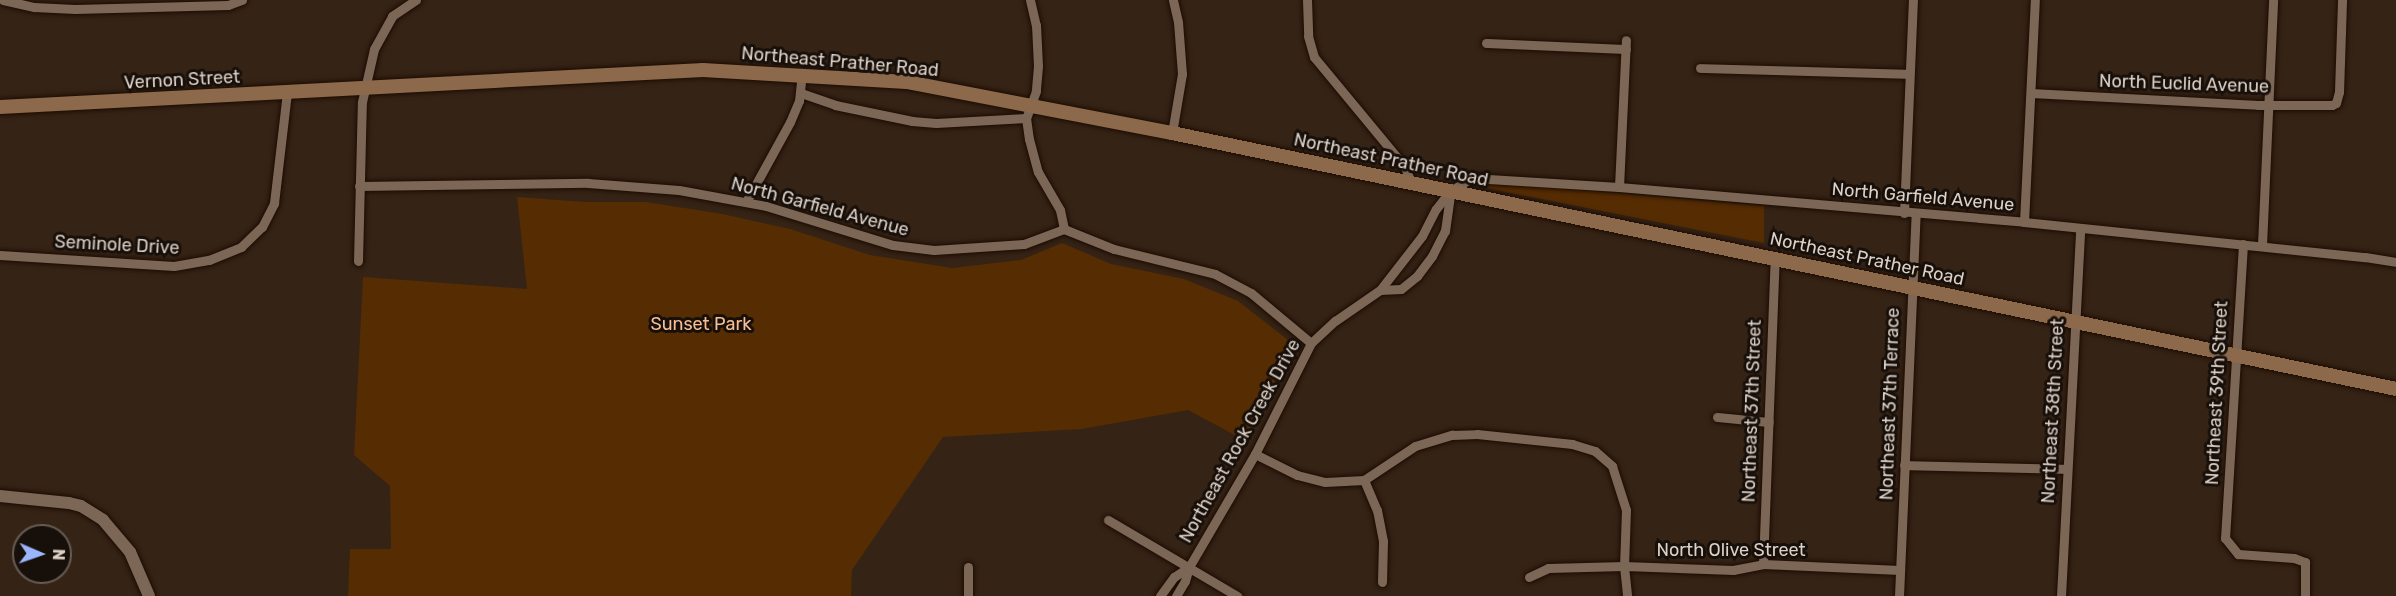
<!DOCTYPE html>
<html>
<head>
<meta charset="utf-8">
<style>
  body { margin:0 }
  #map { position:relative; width:2396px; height:596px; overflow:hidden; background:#352315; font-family:Rubik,sans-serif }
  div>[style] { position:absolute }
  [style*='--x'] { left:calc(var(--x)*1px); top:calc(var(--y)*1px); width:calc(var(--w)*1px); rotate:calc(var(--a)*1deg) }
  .green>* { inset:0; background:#562c03 }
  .roads { filter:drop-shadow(0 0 2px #1c0c02) drop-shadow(0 0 2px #1c0c02) }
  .minor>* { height:9px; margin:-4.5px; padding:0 4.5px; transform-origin:4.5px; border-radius:4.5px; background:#7c6757 }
  .tertiary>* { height:12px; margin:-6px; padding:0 6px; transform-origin:6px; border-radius:6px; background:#7c6757 }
  .secondary>* { height:14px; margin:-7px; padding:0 7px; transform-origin:7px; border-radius:7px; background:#8d694c }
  span { translate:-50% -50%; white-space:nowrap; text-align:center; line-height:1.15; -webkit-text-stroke:6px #170f09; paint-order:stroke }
  .street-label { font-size:18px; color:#dcd0c7 }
  .park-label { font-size:18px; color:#f8bf94 }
  .north { position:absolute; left:12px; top:524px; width:60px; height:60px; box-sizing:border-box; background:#170f09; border:2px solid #665c55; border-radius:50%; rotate:92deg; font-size:16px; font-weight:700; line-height:24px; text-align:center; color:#dcd0c7 }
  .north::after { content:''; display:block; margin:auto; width:21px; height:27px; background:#9ab5fd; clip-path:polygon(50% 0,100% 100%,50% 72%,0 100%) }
</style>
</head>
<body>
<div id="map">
  <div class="green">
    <div style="clip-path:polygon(1497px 183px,1764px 206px,1764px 243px,1471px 185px)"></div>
    <div style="clip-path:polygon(517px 197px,585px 202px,646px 202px,723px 214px,790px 229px,870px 255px,952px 268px,1021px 260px,1062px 243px,1111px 264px,1184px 279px,1238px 301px,1293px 344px,1246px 441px,1188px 410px,1082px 429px,943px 437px,852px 570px,851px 596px,348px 596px,350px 549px,391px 549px,390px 486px,354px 455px,363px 277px,527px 289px)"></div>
  </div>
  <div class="roads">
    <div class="minor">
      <div style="--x:3;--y:0;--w:32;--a:13"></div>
      <div style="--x:34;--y:7;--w:41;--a:2.8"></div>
      <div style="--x:75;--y:9;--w:153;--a:-1.5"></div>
      <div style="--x:228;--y:5;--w:15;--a:-20"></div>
      <div style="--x:1030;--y:0;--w:26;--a:77"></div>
      <div style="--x:1036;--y:25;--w:41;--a:87.2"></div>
      <div style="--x:1038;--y:66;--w:25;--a:95"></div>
      <div style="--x:1036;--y:91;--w:29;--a:110"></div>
      <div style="--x:1026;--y:118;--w:21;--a:82"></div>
      <div style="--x:1029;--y:139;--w:34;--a:75"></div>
      <div style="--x:1038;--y:172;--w:44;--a:59.9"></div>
      <div style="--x:1060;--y:210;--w:19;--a:78"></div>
      <div style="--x:1307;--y:0;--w:36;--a:88"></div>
      <div style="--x:1308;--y:36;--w:22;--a:74"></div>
      <div style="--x:1314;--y:57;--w:143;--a:50.4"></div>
      <div style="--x:1405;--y:167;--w:17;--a:69"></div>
      <div style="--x:1486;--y:43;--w:140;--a:2.5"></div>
      <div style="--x:1700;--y:68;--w:209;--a:1.6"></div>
      <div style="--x:801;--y:93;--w:36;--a:19"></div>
      <div style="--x:835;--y:105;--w:79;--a:11.7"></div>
      <div style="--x:912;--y:121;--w:24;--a:5"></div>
      <div style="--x:936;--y:123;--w:90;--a:-3.2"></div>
      <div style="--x:2031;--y:93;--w:227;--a:3"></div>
      <div style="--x:2258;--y:105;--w:74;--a:0"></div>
      <div style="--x:2332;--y:105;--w:4;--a:-27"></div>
      <div style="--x:2336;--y:103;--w:11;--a:-75"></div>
      <div style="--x:2339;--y:92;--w:92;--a:-88.1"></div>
      <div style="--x:1172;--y:133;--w:60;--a:-80.4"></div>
      <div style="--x:1182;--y:74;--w:52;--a:-94.4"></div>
      <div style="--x:1178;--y:22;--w:23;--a:-103"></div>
      <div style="--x:359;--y:186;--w:229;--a:-0.8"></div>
      <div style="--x:588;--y:183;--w:91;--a:4.4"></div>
      <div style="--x:679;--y:190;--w:88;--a:10.4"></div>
      <div style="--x:766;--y:206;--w:133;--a:17.1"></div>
      <div style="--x:893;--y:245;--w:41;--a:7"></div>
      <div style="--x:934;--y:250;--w:90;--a:-3.8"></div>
      <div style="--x:1024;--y:244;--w:43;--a:-20.6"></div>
      <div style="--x:1064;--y:229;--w:54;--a:21.8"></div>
      <div style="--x:1114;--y:249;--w:104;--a:13.9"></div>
      <div style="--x:1215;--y:274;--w:41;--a:27.8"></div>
      <div style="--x:1251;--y:293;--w:78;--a:39.8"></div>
      <div style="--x:1619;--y:187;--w:147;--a:-87.3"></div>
      <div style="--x:746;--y:202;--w:91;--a:-61.2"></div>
      <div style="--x:790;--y:122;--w:23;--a:-67"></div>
      <div style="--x:799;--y:101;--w:27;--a:-84"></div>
      <div style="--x:1904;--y:213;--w:213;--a:-87.6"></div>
      <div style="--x:2024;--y:222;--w:222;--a:-87.2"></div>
      <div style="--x:2243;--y:244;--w:295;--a:93.5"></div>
      <div style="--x:2225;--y:538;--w:21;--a:51"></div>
      <div style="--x:2238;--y:554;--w:56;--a:4.1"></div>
      <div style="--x:2294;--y:558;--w:12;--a:20"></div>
      <div style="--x:2305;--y:562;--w:34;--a:90"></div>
      <div style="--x:2262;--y:245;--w:245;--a:-87.4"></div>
      <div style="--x:0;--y:255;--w:174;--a:3.6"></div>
      <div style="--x:174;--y:266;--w:36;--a:-10"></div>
      <div style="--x:209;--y:260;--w:35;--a:-22"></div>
      <div style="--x:241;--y:247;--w:29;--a:-44"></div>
      <div style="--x:262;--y:227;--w:27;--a:-63"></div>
      <div style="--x:274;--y:203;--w:111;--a:-83.3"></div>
      <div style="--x:358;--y:261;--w:159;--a:-88.6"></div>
      <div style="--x:362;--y:102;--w:54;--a:-77.2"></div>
      <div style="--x:374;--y:49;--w:38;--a:-61"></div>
      <div style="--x:392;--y:16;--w:29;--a:-34"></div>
      <div style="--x:1380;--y:290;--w:21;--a:-3"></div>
      <div style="--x:1401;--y:289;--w:21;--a:-39"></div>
      <div style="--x:1417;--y:276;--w:25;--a:-53"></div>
      <div style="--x:1432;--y:256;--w:28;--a:-63"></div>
      <div style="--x:1445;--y:231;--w:37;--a:-82"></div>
      <div style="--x:1717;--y:417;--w:52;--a:5.5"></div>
      <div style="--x:1255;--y:454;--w:47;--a:26.6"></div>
      <div style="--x:1297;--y:475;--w:29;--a:14"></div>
      <div style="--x:1325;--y:482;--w:39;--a:-3"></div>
      <div style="--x:1364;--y:480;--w:61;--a:-33.7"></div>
      <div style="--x:1415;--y:446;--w:39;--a:-17"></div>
      <div style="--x:1452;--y:435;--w:25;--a:-2"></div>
      <div style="--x:1477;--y:434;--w:96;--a:6"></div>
      <div style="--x:1572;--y:444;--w:24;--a:17"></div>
      <div style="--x:1595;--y:451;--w:23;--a:41"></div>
      <div style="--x:1612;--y:466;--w:46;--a:72.3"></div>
      <div style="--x:1626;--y:510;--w:56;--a:92"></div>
      <div style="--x:1624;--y:566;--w:30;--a:84"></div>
      <div style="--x:1904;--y:465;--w:163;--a:1.4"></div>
      <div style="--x:1364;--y:480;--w:33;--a:67"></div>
      <div style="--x:1377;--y:510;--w:32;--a:79"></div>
      <div style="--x:1383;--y:541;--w:41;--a:91.4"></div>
      <div style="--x:1108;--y:520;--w:150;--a:30.5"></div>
      <div style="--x:1763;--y:564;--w:306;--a:-87.8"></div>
      <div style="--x:968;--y:567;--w:29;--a:90"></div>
      <div style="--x:1529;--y:577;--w:21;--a:-25"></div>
      <div style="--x:1548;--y:568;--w:76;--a:-1.5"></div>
      <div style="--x:1624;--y:566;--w:109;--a:2.1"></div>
      <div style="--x:1733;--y:570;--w:31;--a:-11"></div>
      <div style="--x:1763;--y:564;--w:137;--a:2.5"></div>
      <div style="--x:1160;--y:596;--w:24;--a:-54"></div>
      <div style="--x:1174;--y:577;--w:18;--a:-34"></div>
      <div style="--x:1176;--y:596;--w:17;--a:-59"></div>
      <div style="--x:1185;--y:581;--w:15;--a:-74"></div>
      <div style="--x:1189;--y:567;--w:131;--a:-59.7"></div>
      <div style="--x:1255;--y:454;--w:124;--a:-63.2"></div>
      <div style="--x:1311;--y:343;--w:33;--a:-43"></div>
      <div style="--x:1335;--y:321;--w:55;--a:-34.6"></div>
      <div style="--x:1380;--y:290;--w:68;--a:-52.1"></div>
      <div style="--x:1422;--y:236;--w:30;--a:-63"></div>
      <div style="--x:1436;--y:209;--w:23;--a:-52"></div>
      <div style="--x:1450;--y:191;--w:26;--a:-31"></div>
      <div style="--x:1472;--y:178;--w:147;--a:3.5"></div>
      <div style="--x:1619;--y:187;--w:407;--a:4.9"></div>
      <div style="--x:2024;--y:222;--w:343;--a:5.9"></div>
      <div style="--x:2365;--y:257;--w:31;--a:9"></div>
      <div style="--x:1899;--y:596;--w:382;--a:-87.5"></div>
      <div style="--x:2061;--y:596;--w:368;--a:-87"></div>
    </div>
    <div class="tertiary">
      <div style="--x:0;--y:496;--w:69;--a:5.8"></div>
      <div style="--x:69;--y:503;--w:12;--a:14"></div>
      <div style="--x:81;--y:506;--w:26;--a:32"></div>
      <div style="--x:103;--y:520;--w:42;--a:49.8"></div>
      <div style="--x:130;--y:552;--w:48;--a:66.6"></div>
    </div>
    <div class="secondary">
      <div style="--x:0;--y:107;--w:704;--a:-3.01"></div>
      <div style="--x:703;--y:70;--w:204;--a:3.4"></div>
      <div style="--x:907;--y:82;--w:270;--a:10.9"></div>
      <div style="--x:1172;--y:133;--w:1250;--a:11.81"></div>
    </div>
  </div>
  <div class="street-label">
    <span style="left:840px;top:62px;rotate:5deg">Northeast Prather Road</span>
    <span style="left:182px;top:80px;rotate:-3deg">Vernon Street</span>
    <span style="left:2184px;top:84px;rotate:2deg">North Euclid Avenue</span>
    <span style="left:1391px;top:160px;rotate:12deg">Northeast Prather Road</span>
    <span style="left:1923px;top:197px;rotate:5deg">North Garfield Avenue</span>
    <span style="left:820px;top:207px;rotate:15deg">North Garfield Avenue</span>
    <span style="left:117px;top:245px;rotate:3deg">Seminole Drive</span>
    <span style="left:1867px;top:259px;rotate:12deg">Northeast Prather Road</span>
    <span style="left:2217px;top:393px;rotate:-87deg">Northeast 39th Street</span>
    <span style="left:1890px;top:404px;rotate:-88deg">Northeast 37th Terrace</span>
    <span style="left:1752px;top:411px;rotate:-88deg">Northeast 37th Street</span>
    <span style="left:2053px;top:411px;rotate:-87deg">Northeast 38th Street</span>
    <span style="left:1240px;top:441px;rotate:-61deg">Northeast Rock Creek Drive</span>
    <span style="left:1731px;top:550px">North Olive Street</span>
  </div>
  <div class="park-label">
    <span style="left:701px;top:324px">Sunset Park</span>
  </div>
  <div class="north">N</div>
</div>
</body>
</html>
